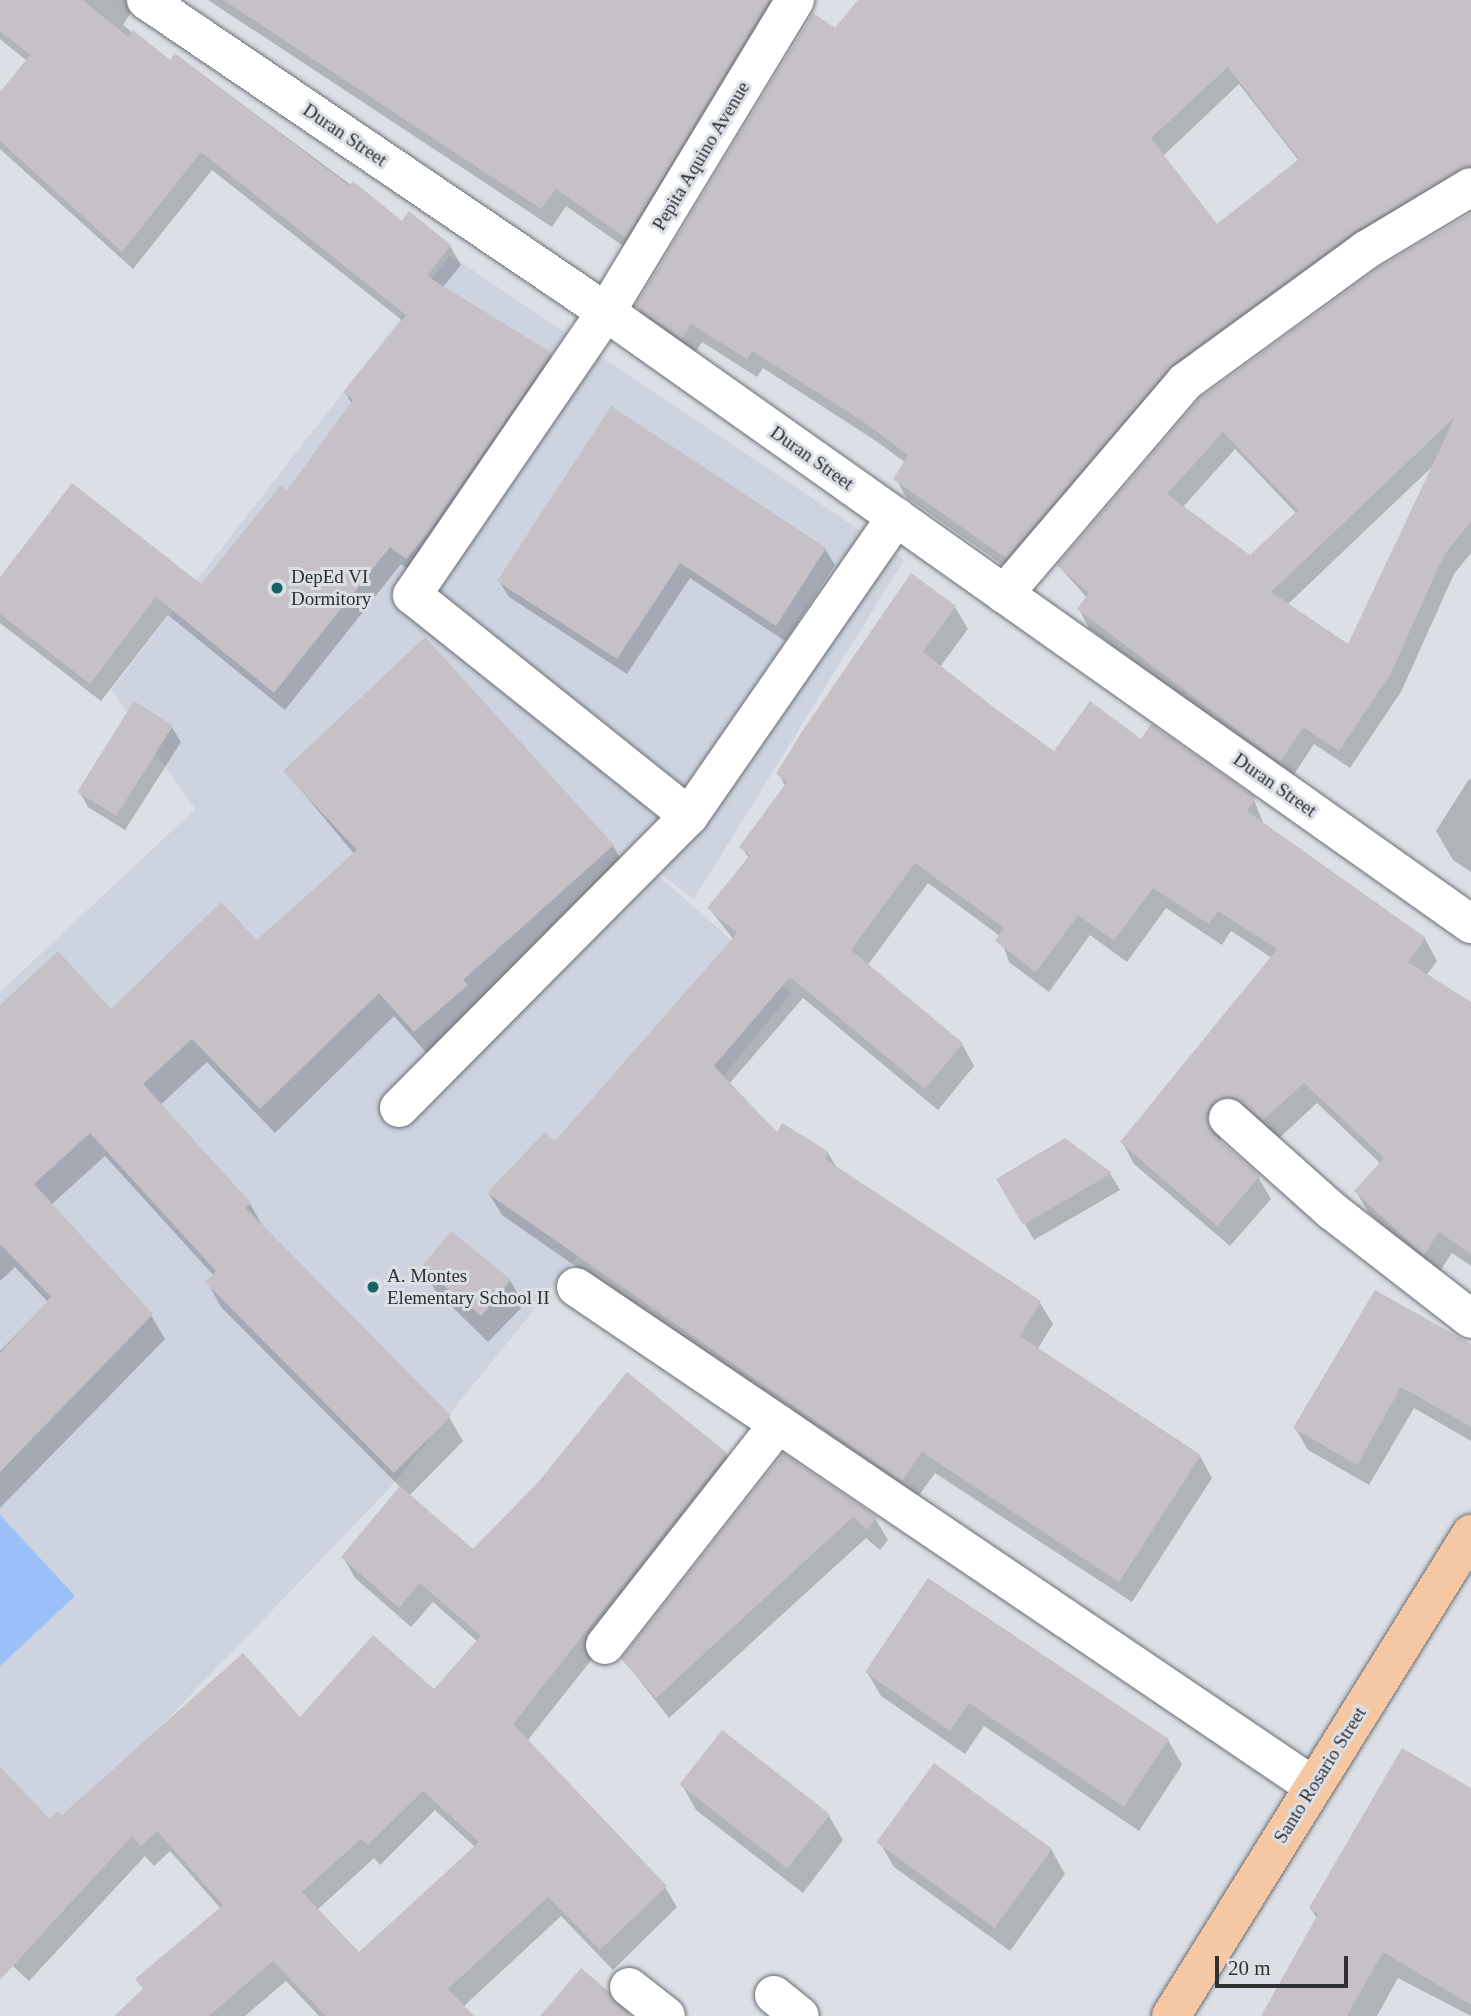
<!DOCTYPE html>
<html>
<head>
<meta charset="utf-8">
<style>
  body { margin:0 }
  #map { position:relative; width:1471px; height:2016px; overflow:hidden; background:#dce0e6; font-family:Georgia,serif }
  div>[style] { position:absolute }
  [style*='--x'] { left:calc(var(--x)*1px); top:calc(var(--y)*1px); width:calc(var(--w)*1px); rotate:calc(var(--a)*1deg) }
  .built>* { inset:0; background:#cdd4e0 }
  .green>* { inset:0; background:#9bbff9 }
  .shadow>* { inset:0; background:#0003 }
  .building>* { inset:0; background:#c5c1c7; transform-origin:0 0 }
  .roads { filter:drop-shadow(0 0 2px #6b6e73) drop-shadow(0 0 2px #6b6e73) }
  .minor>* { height:38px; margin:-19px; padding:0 19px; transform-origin:19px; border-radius:19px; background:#fff }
  .major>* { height:38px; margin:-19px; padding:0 19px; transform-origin:19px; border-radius:19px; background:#f5c8a3 }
  .dots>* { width:19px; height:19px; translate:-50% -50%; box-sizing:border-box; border:4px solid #dce0e6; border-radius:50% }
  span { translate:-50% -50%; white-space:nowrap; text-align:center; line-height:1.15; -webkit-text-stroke:6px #dce0e6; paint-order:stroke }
  .street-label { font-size:19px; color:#2f3133 }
  .poi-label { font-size:19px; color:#2f3133 }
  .left { translate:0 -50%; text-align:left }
  .scale { position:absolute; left:1215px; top:1956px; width:133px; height:32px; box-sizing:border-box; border:4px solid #2f3133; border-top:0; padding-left:9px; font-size:21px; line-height:24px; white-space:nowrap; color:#2f3133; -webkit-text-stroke:5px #dce0e6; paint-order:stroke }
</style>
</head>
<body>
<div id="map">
  <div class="built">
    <div style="clip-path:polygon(450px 255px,904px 560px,694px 899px,635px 855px,791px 993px,388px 1490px,0 1893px,0 992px,195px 809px,111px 690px)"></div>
  </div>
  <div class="green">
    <div style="clip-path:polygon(0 1515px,75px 1596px,0 1666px)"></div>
  </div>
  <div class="shadow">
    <div style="clip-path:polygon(0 0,139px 0,123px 25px,170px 62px,176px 55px,402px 223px,410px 214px,450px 246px,461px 265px,443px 287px,550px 354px,561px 372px,417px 576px,401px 564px,285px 710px,168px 615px,101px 701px,0 623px,0 580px,202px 587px,287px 492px,352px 404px,345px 392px,404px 322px,212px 170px,133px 269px,0 149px,0 95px,27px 61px,0 39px)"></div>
    <div style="clip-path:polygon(208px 0,785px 0,636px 255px,566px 206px,552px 227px)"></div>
    <div style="clip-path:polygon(evenodd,860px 0,1471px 0,1471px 186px,1182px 383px,1017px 575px,906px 497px,896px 479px,906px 463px,873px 439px,763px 368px,757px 377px,702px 342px,693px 356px,648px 324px,637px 306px,860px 0,1239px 84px,1299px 161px,1217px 226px,1163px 156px,1239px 84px)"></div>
    <div style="clip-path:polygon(evenodd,1471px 215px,1471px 553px,1454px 574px,1401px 692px,1350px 768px,1314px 744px,1291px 779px,1089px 628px,1079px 609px,1087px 598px,1059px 566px,1471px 215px,1235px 449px,1297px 514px,1250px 558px,1182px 508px,1235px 449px,1471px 215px,1434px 465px,1349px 646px,1287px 605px,1434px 465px)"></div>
    <div style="clip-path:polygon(825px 549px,835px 565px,785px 641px,690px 578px,627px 674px,509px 597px,499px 581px)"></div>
    <div style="clip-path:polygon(912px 575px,955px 607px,968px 629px,940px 667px,1054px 754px,1142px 742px,1254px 800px,1264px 825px,1425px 939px,1437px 961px,1426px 976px,1471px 1004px,1471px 1266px,1452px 1253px,1437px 1275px,1368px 1212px,1356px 1191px,1381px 1164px,1317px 1103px,1276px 1141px,1223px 1125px,1220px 1142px,1258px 1177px,1271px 1199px,1230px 1246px,1134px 1164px,1122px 1142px,1272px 958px,1231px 931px,1222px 945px,1166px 908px,1127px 962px,1090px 935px,1049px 992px,1009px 962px,1000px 936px,928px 883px,867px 966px,962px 1044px,974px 1066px,938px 1110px,803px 998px,729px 1084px,777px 1135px,828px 1153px,837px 1168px,1040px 1303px,1053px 1324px,1037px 1350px,1200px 1456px,1212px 1478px,1132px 1602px,935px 1473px,914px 1502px,502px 1215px,489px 1194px,555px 1144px,733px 939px,709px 908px,749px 859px,742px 847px,785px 786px,779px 774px)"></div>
    <div style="clip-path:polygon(evenodd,425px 639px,613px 846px,627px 870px,429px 1056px,394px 1016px,275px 1133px,207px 1062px,160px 1105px,250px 1204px,264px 1228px,449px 1417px,463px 1441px,409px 1496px,473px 1551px,541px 1482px,627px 1375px,726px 1454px,738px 1475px,527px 1741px,665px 1887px,677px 1907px,613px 1970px,561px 1916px,463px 2007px,472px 2016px,319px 2016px,286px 1981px,245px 2016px,117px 2016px,221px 1909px,170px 1851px,154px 1866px,145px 1856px,29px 1981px,0 1954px,0 1770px,50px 1822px,300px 1720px,434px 1691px,478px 1642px,433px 1602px,411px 1627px,355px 1578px,343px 1557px,401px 1488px,221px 1307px,207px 1282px,214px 1276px,105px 1156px,51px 1205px,151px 1315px,165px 1339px,0 1508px,0 1351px,48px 1302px,15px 1267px,0 1281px,0 1008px,111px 1012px,257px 942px,355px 855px,285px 771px,425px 639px,435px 1810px,475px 1847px,359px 1954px,317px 1910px,374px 1858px,380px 1865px,435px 1810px)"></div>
    <div style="clip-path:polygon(171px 726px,181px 742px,125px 830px,88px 807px,79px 791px)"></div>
    <div style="clip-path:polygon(1469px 779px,1471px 780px,1471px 872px,1453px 860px,1436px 831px)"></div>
    <div style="clip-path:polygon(1065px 1140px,1111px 1175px,1120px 1190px,1034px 1240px,999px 1179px)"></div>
    <div style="clip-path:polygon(421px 1266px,510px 1280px,524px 1305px,488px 1342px,435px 1290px)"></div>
    <div style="clip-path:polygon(1471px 1347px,1471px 1441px,1414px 1408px,1369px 1485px,1308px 1450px,1295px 1428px)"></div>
    <div style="clip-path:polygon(783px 1456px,875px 1518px,888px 1540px,880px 1550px,866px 1538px,669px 1718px,623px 1659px)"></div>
    <div style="clip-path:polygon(929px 1581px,1168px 1740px,1182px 1765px,1139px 1831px,984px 1726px,965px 1754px,881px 1696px,867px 1672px)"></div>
    <div style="clip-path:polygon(682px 1785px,829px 1816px,843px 1840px,803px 1893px,696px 1810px)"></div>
    <div style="clip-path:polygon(1471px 1790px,1471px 2016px,1398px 1978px,1377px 2016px,1263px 2016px,1317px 1919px,1311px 1908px)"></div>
    <div style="clip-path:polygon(880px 1843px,1051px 1849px,1065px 1874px,1010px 1951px,894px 1867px)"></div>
  </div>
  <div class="building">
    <div style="clip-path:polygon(0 0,83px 0,128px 37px,133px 30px,170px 60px,175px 53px,349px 186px,353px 181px,402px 221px,409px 211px,451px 245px,427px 276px,552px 353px,427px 534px,406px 559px,390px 547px,274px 693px,156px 597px,90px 684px,0 614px,0 577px,72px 483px,201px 584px,281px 485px,287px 490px,353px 400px,343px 392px,406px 315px,201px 152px,122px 252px,0 141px,0 92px,30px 55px,0 31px)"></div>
    <div style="clip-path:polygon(223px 0,769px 0,626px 238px,556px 189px,541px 209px)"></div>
    <div style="clip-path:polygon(evenodd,858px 0,1471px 0,1471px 165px,1355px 231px,1172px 365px,1006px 558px,893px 479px,908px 455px,861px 420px,752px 351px,747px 359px,691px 324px,682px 339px,635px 306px,813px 13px,835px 28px,858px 0,1228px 67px,1299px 159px,1217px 224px,1151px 138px,1228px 67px)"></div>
    <div style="clip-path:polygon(evenodd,1471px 213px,1471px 521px,1444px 555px,1391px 673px,1339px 751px,1303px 727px,1280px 762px,1077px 609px,1089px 593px,1057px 565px,1200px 398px,1378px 268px,1471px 213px,1455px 417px,1348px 644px,1271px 592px,1455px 417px,1471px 213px,1223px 432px,1298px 510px,1250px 555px,1167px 494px,1223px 432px)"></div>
    <div style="clip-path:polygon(611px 406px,826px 548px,776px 626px,680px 563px,617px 659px,497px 581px)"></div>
    <div style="clip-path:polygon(911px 573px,956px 606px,923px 652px,996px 709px,1054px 751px,1090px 701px,1141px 739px,1151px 724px,1256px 798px,1247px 811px,1426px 938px,1408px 962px,1471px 1002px,1471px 1254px,1439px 1232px,1424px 1255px,1354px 1191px,1384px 1158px,1304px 1083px,1263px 1120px,1233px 1097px,1211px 1104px,1207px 1114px,1213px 1134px,1260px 1176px,1217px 1226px,1120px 1142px,1277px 949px,1218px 911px,1209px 924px,1153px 888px,1114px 941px,1078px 915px,1036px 972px,995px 941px,1004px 928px,915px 863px,851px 950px,963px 1043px,925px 1089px,790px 977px,714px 1066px,777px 1132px,782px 1123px,829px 1152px,825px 1159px,1041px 1301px,1020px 1336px,1201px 1455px,1119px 1582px,922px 1452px,902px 1481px,487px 1193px,545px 1132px,555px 1141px,737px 933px,707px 908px,750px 855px,739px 847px,787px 782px,776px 774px,801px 733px)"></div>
    <div style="clip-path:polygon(425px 637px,614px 845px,463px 980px,468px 985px,414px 1032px,379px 993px,260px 1109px,192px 1039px,143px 1084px,251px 1203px,246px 1208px,451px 1416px,394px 1473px,205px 1282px,216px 1271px,90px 1133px,34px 1184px,153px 1314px,0 1472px,0 1353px,51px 1297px,0 1244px,0 1005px,58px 951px,111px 1009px,221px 902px,257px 940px,357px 850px,283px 771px)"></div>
    <div style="left:134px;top:701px;width:46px;height:107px;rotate:32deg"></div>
    <div style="clip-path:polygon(1065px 1138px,1112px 1173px,1023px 1225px,996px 1179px)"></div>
    <div style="left:451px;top:1231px;width:77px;height:47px;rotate:39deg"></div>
    <div style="clip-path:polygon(1375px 1290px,1471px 1344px,1471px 1427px,1401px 1387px,1357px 1465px,1293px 1428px)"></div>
    <div style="clip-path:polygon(evenodd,627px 1372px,727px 1453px,513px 1724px,667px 1886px,600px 1950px,548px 1897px,448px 1989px,474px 2016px,326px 2016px,273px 1961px,209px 2016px,114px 2016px,143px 1989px,135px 1979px,223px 1905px,157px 1831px,141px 1846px,132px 1836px,0 1980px,0 1767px,50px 1819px,58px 1811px,62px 1815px,243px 1653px,300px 1717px,373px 1635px,434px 1689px,481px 1636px,420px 1583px,399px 1608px,341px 1557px,400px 1486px,473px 1549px,540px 1480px,627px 1372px,423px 1791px,479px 1842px,359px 1952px,302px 1892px,361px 1839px,368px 1845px,423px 1791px)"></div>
    <div style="clip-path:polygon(783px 1453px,877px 1517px,867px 1530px,853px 1517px,656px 1698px,621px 1659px)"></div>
    <div style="clip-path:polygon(928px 1578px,1169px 1739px,1124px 1807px,969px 1703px,950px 1731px,865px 1672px)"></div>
    <div style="left:722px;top:1730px;width:137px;height:69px;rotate:38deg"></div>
    <div style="clip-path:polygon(1402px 1748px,1471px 1788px,1471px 2005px,1383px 1952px,1347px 2016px,1261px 2016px,1318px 1914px,1309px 1908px)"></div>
    <div style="left:934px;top:1763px;width:146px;height:98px;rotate:36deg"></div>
    <div style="clip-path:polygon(581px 1968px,608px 1991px,631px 2016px,540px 2016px)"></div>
  </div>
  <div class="roads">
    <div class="minor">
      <div style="--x:146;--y:0;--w:556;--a:34.15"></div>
      <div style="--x:606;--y:312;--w:1060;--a:35.28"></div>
      <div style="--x:1004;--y:594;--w:279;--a:-49.5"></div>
      <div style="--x:1185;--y:382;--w:224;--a:-36.1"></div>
      <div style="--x:1366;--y:250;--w:122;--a:-31"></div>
      <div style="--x:689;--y:816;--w:354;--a:-141.4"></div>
      <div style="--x:412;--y:595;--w:343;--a:-55.6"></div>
      <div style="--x:606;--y:312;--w:365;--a:-58.8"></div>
      <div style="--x:399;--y:1108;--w:412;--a:-45.2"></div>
      <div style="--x:689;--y:816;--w:364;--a:-55.3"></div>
      <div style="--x:1228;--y:1118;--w:140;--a:41.8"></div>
      <div style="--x:1332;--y:1211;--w:176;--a:37.8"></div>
      <div style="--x:576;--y:1287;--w:890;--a:34.1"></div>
      <div style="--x:605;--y:1645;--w:281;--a:-51.9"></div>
      <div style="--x:629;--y:1987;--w:47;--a:38.1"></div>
      <div style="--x:774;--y:1995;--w:33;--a:39"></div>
    </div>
    <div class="major">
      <div style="--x:1171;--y:2016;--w:568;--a:-58.1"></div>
    </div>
  </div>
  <div class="dots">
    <div style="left:277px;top:588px;background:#156566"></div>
    <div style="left:373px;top:1287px;background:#156566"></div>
  </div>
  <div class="street-label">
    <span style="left:345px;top:135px;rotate:34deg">Duran Street</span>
    <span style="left:701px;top:156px;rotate:-59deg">Pepita Aquino Avenue</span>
    <span style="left:812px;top:458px;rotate:35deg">Duran Street</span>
    <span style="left:1275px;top:785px;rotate:35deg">Duran Street</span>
    <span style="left:1320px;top:1775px;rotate:-58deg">Santo Rosario Street</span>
  </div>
  <div class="poi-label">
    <span class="left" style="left:291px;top:588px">DepEd VI<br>Dormitory</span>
    <span class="left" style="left:387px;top:1287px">A. Montes<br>Elementary School II</span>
  </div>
  <div class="scale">20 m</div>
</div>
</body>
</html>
